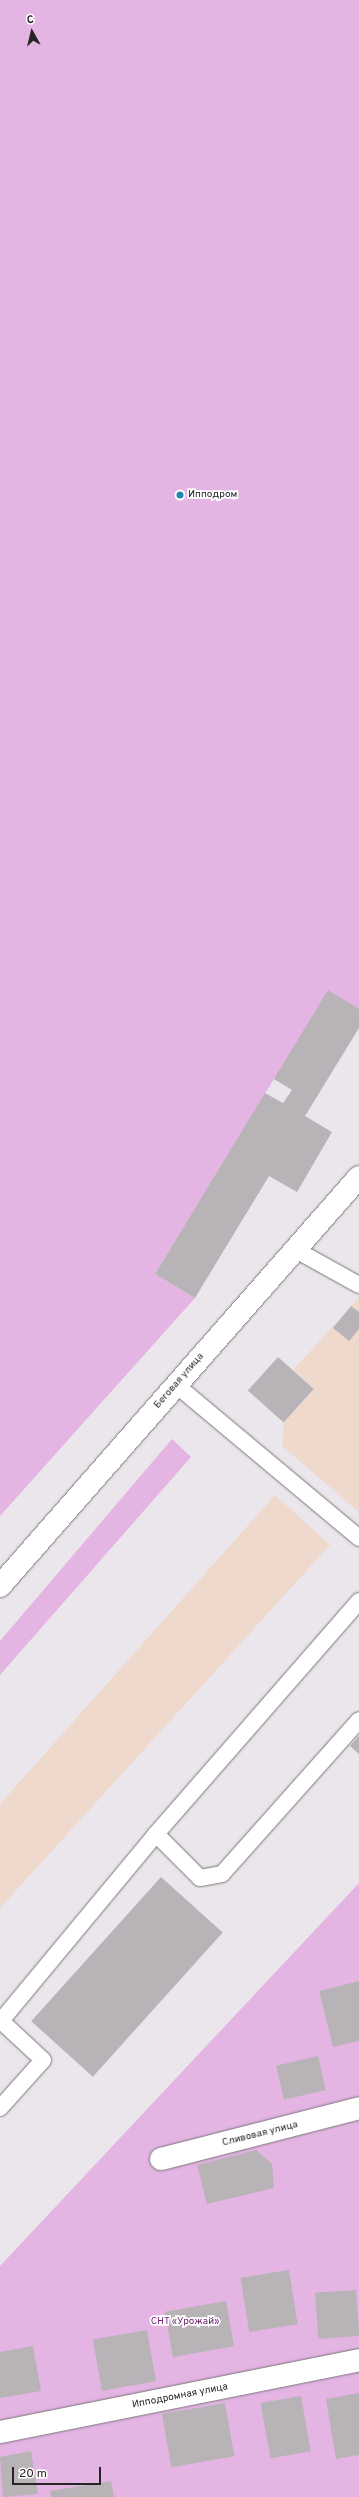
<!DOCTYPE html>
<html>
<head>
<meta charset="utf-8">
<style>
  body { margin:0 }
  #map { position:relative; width:359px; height:2497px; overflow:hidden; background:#ebe6eb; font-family:Overpass,sans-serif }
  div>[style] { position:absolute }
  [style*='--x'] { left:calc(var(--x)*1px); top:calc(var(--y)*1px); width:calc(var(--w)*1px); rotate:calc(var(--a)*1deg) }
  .commercial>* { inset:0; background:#eed9cc }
  .green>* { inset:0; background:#e4b5e3 }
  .building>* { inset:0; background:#b7b3b7; transform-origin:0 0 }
  .roads { filter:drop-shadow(0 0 1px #7b777b) drop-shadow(0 0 1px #7b777b) }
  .service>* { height:16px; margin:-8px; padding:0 8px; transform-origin:8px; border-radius:8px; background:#fff }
  .minor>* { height:22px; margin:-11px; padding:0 11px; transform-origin:11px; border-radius:11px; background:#fff }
  .tertiary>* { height:22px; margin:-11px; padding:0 11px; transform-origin:11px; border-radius:11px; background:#fff }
  .dots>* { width:11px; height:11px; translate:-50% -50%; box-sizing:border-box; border:2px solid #fff; border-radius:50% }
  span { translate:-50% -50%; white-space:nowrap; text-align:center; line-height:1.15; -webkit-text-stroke:3.5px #fff; paint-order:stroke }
  .poi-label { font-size:10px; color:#262426 }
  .left { translate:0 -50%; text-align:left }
  .street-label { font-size:10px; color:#262426 }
  .park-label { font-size:10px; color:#702472 }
  .north { position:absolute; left:12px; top:12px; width:40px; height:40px; -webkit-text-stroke:3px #fff; paint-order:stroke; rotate:352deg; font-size:11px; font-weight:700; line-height:16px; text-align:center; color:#262426 }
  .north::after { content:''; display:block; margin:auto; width:14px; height:18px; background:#262426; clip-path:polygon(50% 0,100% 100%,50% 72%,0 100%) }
  .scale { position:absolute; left:12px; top:2467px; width:89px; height:18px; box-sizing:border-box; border:2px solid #262426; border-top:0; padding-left:5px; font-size:12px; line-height:14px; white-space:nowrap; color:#262426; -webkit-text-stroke:3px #fff; paint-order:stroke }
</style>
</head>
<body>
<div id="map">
  <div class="commercial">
    <div style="clip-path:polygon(359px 1298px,359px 1512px,282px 1446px,284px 1422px,314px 1389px,293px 1370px)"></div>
    <div style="clip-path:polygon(275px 1495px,330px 1545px,0 1908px,0 1804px)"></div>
  </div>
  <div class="green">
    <div style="clip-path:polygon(0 0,359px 0,359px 1009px,274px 1079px,155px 1274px,195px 1298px,0 1516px)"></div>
    <div style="clip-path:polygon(172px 1439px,191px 1457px,0 1675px,0 1641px)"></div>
    <div style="clip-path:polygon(359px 1883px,359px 2497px,0 2497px,0 2266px)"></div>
  </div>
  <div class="building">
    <div style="clip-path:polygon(328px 990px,359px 1009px,359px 1028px,305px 1116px,332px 1132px,297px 1192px,269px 1176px,195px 1298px,155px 1274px,265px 1093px,283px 1103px,292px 1090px,274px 1079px)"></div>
    <div style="clip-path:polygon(351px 1306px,359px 1312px,359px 1329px,349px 1341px,333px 1328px)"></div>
    <div style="left:278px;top:1357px;width:48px;height:45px;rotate:42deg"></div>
    <div style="clip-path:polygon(359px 1736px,359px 1754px,350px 1746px)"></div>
    <div style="left:161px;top:1877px;width:83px;height:194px;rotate:42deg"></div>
    <div style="clip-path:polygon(359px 1981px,359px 2041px,333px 2047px,319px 1991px)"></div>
    <div style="left:318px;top:2056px;width:35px;height:43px;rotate:77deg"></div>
    <div style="clip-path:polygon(256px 2150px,272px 2164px,274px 2188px,207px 2204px,197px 2165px)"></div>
    <div style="left:289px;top:2270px;width:55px;height:49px;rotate:81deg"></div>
    <div style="left:356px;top:2290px;width:46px;height:41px;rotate:86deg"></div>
    <div style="left:226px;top:2301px;width:46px;height:62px;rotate:80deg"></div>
    <div style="left:147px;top:2330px;width:52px;height:55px;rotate:80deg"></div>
    <div style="clip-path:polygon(33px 2346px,41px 2391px,0 2398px,0 2352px)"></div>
    <div style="clip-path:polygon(359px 2393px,359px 2455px,336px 2459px,326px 2399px)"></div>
    <div style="left:301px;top:2396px;width:56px;height:41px;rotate:80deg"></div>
    <div style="left:225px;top:2403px;width:54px;height:64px;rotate:80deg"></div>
    <div style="clip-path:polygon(31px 2451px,38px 2494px,3px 2497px,0 2457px)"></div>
    <div style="clip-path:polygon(111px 2481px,114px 2497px,51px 2497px,50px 2491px)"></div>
  </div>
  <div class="roads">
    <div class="service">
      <div style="--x:294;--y:1249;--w:74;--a:29"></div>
      <div style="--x:175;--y:1384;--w:240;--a:39.9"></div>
      <div style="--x:156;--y:1834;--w:62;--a:45"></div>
      <div style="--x:200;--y:1878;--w:22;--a:-10"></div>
      <div style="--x:222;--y:1874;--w:206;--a:-48.3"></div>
      <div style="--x:0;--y:2022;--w:244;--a:-50.3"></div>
      <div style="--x:156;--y:1834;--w:309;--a:-48.9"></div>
      <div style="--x:0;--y:2108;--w:64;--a:-48.1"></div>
      <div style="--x:43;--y:2060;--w:57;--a:-137.1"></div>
    </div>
    <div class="minor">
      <div style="--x:161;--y:2159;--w:204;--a:-14.4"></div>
      <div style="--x:0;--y:2432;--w:366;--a:-11.3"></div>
    </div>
    <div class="tertiary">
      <div style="--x:0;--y:1586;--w:544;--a:-48.72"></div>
    </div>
  </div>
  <div class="dots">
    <div style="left:180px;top:495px;background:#1c88af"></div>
  </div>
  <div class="poi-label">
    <span class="left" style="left:188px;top:495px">Ипподром</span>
  </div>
  <div class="street-label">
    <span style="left:179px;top:1381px;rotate:-49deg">Беговая улица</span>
    <span style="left:260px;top:2134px;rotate:-14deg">Сливовая улица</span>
    <span style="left:180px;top:2396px;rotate:-11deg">Ипподромная улица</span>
  </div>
  <div class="park-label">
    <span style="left:185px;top:2322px">СНТ «Урожай»</span>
  </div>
  <div class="north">С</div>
  <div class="scale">20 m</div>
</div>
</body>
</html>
